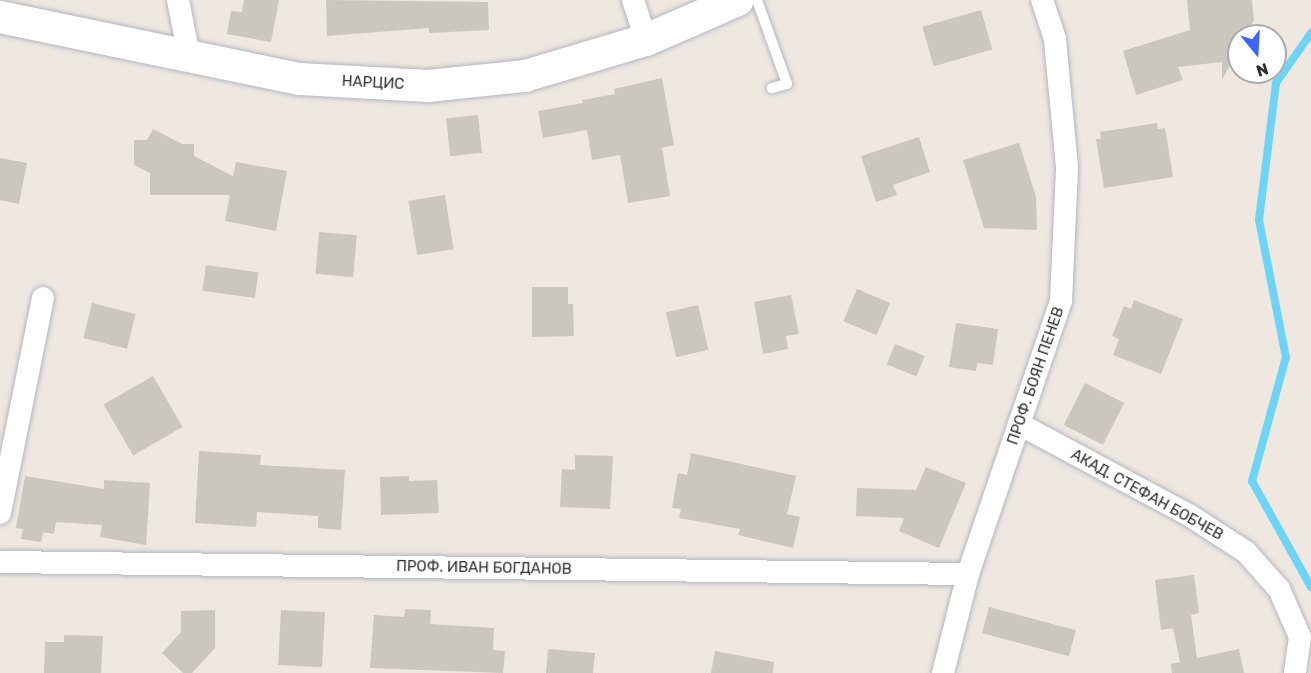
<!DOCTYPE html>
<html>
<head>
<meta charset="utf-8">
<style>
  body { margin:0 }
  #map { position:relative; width:1311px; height:673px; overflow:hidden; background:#efe8e0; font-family:Rubik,sans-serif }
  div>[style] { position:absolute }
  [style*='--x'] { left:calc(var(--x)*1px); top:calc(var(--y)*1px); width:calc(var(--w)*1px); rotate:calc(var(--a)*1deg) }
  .stream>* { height:8px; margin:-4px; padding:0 4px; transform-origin:4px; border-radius:4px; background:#6ed4f6 }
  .building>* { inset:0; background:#cbc6be; transform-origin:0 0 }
  .roads { filter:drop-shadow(0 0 2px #b3b6c1) drop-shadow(0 0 2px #b3b6c1) }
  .service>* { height:10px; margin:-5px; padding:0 5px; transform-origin:5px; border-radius:5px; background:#fff }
  .minor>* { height:22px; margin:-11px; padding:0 11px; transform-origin:11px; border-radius:11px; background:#fff }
  .secondary>* { height:32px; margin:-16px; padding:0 16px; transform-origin:16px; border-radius:16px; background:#fff }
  span { translate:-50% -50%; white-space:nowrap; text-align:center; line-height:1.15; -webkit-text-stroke:5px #fff; paint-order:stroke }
  .street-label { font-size:15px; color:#2d2d2d }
  .north { position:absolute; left:1227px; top:24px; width:60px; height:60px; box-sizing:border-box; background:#fff; border:2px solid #ababab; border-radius:50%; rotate:162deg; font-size:16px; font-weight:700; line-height:24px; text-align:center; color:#2d2d2d }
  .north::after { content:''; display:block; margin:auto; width:21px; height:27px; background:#3d64ff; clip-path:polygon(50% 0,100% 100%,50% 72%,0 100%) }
</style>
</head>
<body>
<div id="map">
  <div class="stream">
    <div style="--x:1311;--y:33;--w:61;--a:125"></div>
    <div style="--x:1276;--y:83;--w:138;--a:97.1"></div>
    <div style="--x:1259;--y:220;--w:140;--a:78.9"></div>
    <div style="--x:1286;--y:357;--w:129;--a:105.3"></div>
    <div style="--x:1252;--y:481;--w:121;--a:60.9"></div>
  </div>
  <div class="building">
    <div style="clip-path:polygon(244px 0,279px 0,271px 42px,227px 34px,231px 11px,242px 12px)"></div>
    <div style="clip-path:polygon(326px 0,488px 2px,489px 30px,429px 33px,429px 28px,327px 36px)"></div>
    <div style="clip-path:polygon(1187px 0,1252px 0,1254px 20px,1246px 36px,1239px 36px,1239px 49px,1222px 80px,1222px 62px,1178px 67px,1183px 80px,1136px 95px,1123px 51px,1190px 30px)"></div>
    <div style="left:981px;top:10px;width:41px;height:61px;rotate:74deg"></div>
    <div style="clip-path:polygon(662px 78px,674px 145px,662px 148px,670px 196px,628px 203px,620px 155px,592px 160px,587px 130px,543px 138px,538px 111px,583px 103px,582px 100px,615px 94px,614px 89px)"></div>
    <div style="left:478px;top:115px;width:38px;height:32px;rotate:84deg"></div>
    <div style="clip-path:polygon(1157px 123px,1158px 129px,1165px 128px,1173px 177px,1104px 188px,1096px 139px,1101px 139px,1100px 132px)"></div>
    <div style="clip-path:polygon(153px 129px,182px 144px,194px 144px,194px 156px,233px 176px,236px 162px,287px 171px,276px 231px,225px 221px,230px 195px,150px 195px,150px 173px,134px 165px,134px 140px,147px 140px)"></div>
    <div style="clip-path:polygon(919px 137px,930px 172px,893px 185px,897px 195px,876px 202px,861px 156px)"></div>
    <div style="clip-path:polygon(1019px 143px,1036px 197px,1037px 230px,984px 228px,963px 160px)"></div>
    <div style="clip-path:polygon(0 158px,27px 163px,19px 204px,0 200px)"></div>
    <div style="left:445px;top:195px;width:55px;height:37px;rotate:81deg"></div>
    <div style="left:319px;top:232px;width:38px;height:42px;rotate:5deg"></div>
    <div style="left:206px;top:265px;width:53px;height:26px;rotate:8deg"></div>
    <div style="clip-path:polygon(532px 287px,568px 287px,568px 304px,573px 304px,574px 336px,532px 337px)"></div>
    <div style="left:857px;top:289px;width:36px;height:35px;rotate:23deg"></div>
    <div style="clip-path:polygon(791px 295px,799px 334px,786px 336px,788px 349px,763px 354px,754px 302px)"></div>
    <div style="clip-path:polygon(1134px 300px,1183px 319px,1161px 374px,1113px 355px,1119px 339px,1112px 336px,1124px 306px,1131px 309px)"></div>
    <div style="left:92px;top:303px;width:45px;height:36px;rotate:14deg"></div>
    <div style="left:698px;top:305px;width:46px;height:33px;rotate:77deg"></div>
    <div style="clip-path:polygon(956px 323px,998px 329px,993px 365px,977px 363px,976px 371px,949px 367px)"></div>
    <div style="left:895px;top:344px;width:32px;height:22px;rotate:22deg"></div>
    <div style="left:153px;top:376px;width:59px;height:57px;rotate:60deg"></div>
    <div style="left:1085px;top:383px;width:44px;height:47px;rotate:27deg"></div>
    <div style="clip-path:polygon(199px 451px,261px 455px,260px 465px,345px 470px,341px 530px,318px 528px,318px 516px,257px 512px,256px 527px,195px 523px)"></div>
    <div style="clip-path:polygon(691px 453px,796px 476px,787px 514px,800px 517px,793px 548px,738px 535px,740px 529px,679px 518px,681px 509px,672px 508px,678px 473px,687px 475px)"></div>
    <div style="clip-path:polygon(575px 455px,613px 456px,610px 509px,560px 507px,562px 469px,575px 470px)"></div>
    <div style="clip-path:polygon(926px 467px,966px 483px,939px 548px,899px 531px,904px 518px,856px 516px,857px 488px,916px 490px)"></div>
    <div style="clip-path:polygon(25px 476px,104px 489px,104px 480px,150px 483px,146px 545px,100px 537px,102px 525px,56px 522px,54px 534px,43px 532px,41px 542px,21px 539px,23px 529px,16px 528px)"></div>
    <div style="clip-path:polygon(409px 476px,409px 481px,437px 480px,439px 513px,381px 515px,380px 477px)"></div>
    <div style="clip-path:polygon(1194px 575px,1199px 613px,1191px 615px,1197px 658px,1239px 649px,1244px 673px,1172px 673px,1171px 664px,1180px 662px,1173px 628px,1161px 630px,1155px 580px)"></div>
    <div style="left:989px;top:607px;width:90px;height:27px;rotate:15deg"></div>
    <div style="clip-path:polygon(405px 609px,431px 610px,430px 624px,494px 628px,493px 650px,505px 651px,503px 673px,370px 668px,374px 615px,404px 617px)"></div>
    <div style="clip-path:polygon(215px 610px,215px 648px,192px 673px,183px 673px,162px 653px,181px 632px,181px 611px)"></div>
    <div style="left:281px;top:610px;width:44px;height:55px;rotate:3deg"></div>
    <div style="clip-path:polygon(64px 635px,103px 636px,101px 673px,44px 673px,45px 642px,64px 642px)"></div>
    <div style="clip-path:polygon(548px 649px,595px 653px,593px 673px,546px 673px)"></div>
    <div style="clip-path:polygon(715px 651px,774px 662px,773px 673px,711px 673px)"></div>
  </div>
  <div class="roads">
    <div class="service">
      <div style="--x:757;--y:0;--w:89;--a:70.3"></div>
      <div style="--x:787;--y:84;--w:16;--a:165"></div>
    </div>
    <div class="minor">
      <div style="--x:178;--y:0;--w:57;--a:78.9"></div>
      <div style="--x:633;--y:0;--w:42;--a:72"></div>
      <div style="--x:1019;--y:424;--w:193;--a:28.2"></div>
      <div style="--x:1189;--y:515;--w:68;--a:33"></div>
      <div style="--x:1246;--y:552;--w:50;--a:48.3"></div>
      <div style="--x:1279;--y:589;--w:52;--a:66.4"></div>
      <div style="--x:1300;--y:637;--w:36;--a:98"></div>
      <div style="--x:0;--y:513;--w:219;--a:-78.7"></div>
      <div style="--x:0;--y:562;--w:968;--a:0.71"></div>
      <div style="--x:943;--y:673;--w:102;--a:-75.8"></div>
      <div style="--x:968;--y:574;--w:288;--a:-71.2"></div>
      <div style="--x:1061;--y:301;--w:134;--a:-87.4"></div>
      <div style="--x:1067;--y:167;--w:129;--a:-95.4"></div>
      <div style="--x:1055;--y:39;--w:41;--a:-108.4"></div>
    </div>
    <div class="secondary">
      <div style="--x:0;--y:17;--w:306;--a:11.7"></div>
      <div style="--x:300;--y:79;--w:128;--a:3.1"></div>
      <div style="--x:428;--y:86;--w:98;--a:-5.9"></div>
      <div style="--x:525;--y:76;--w:126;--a:-16.6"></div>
      <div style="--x:646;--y:40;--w:100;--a:-23.5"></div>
    </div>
  </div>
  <div class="street-label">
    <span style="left:373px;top:83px;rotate:3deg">НАРЦИС</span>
    <span style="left:1036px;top:376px;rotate:-71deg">ПРОФ. БОЯН ПЕНЕВ</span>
    <span style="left:1147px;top:495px;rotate:29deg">АКАД. СТЕФАН БОБЧЕВ</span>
    <span style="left:484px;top:568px;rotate:1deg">ПРОФ. ИВАН БОГДАНОВ</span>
  </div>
  <div class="north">N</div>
</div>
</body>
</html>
